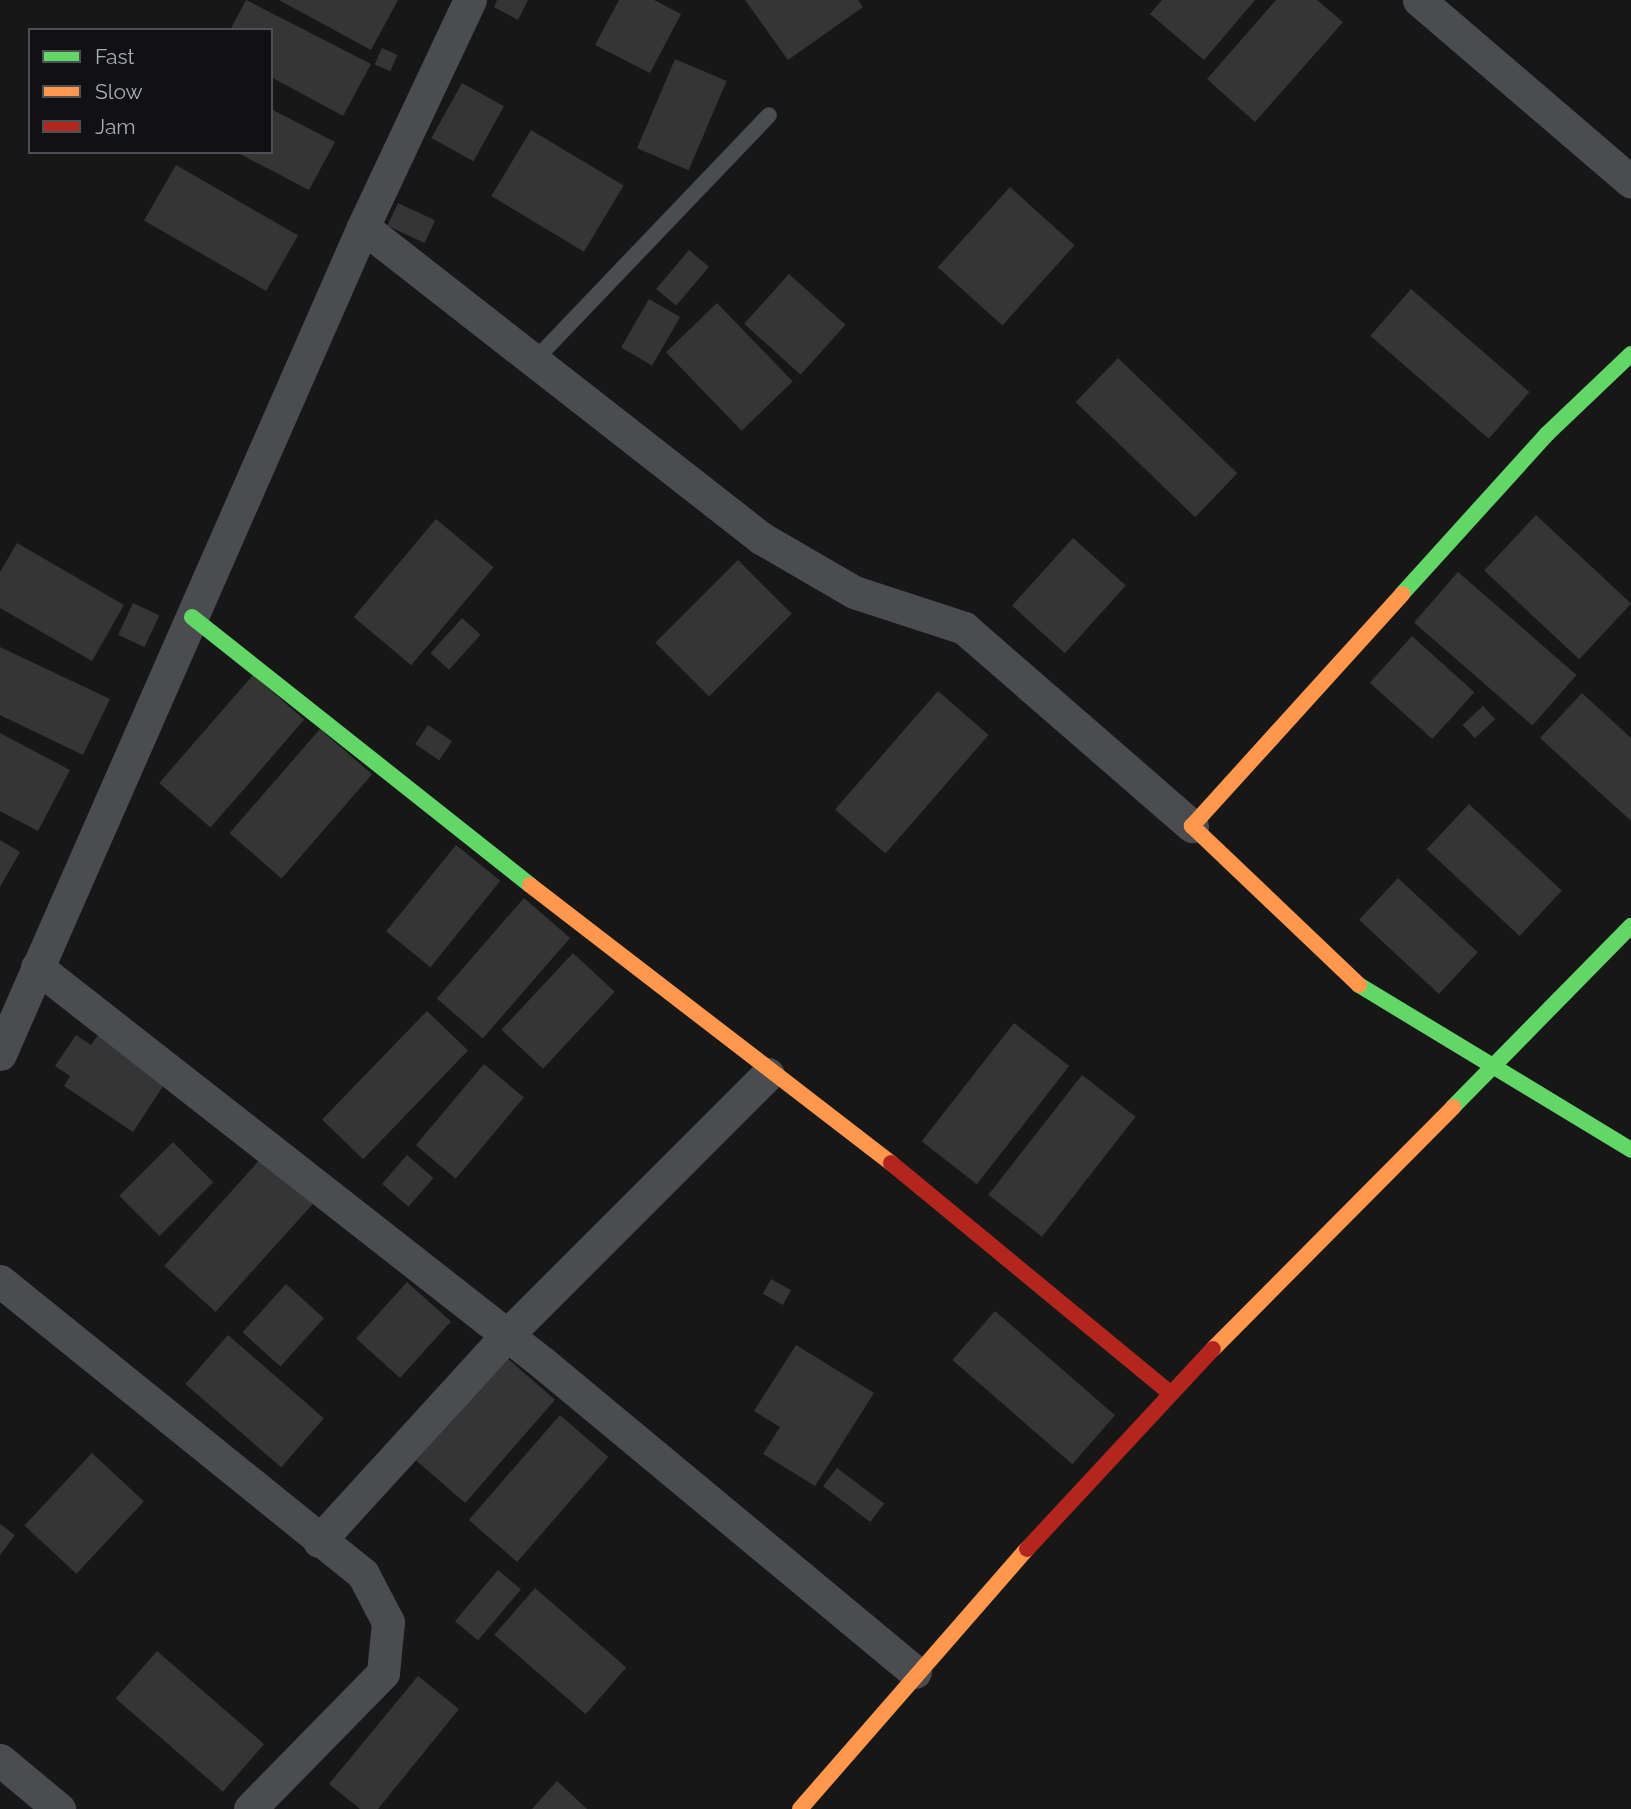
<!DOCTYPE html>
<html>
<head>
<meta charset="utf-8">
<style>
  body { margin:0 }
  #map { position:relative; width:1631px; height:1809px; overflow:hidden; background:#171717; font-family:Raleway,sans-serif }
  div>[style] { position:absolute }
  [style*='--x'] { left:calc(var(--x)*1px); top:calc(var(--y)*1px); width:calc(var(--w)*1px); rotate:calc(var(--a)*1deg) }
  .building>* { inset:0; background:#353536; transform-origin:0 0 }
  .lane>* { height:16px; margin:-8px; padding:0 8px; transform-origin:8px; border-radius:8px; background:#4b4c50 }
  .street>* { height:33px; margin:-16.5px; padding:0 16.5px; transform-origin:16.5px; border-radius:16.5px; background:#4b4c50 }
  .fast>* { height:16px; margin:-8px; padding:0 8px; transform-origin:8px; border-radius:8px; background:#63d668 }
  .slow>* { height:16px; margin:-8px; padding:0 8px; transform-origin:8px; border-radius:8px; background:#ff974d }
  .jam>* { height:16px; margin:-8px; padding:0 8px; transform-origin:8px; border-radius:8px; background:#b3261e }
  span { translate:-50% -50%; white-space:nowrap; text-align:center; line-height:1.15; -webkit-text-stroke:5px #111113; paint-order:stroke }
  .legend { position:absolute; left:28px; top:28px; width:245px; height:126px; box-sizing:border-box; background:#111113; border:2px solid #4d4f55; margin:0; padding:9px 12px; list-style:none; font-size:21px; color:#a8adb8 }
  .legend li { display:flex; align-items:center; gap:14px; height:35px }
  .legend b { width:35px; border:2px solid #4d4f55 }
</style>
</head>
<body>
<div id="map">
  <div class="building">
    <div style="clip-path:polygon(246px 0,371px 64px,343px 116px,271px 77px,271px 30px,230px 30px)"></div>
    <div style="clip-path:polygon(279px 0,398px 0,371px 50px)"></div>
    <div style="clip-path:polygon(497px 0,528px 0,518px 20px,494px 7px)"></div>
    <div style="clip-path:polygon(619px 0,654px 0,681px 14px,650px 73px,595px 45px)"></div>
    <div style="clip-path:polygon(745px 0,858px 0,863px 7px,788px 60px)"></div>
    <div style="clip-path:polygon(1162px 0,1255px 0,1204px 60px,1150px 14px)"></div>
    <div style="clip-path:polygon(1276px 0,1317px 0,1343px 22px,1255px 122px,1207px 79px)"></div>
    <div style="left:382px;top:48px;width:17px;height:18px;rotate:24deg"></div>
    <div style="left:675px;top:59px;width:56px;height:97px;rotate:23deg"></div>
    <div style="left:462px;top:83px;width:48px;height:63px;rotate:29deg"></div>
    <div style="clip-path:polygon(271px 109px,335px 142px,309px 190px,236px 152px,271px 152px)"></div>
    <div style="left:531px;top:130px;width:108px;height:77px;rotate:31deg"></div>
    <div style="left:176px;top:165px;width:141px;height:64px;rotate:30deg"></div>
    <div style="left:1010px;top:187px;width:87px;height:108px;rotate:42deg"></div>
    <div style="left:398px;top:203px;width:41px;height:25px;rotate:25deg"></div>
    <div style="left:689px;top:250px;width:26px;height:51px;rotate:40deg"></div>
    <div style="left:789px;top:274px;width:76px;height:67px;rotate:42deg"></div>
    <div style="left:1411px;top:289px;width:157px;height:62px;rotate:41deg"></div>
    <div style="left:649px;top:299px;width:36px;height:56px;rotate:30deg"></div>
    <div style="left:717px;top:303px;width:109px;height:71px;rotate:46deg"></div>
    <div style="left:1118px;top:358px;width:166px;height:61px;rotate:44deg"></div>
    <div style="left:1536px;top:515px;width:130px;height:76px;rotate:43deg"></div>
    <div style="left:436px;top:519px;width:75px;height:128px;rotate:40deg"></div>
    <div style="left:1073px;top:538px;width:71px;height:91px;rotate:42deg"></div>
    <div style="clip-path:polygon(17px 543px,124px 605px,92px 661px,0 608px,0 572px)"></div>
    <div style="left:738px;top:560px;width:76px;height:117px;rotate:45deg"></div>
    <div style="left:1458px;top:572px;width:157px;height:67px;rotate:41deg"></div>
    <div style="left:133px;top:603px;width:29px;height:35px;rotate:25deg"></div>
    <div style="left:462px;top:618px;width:25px;height:47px;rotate:42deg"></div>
    <div style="left:1412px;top:636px;width:84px;height:63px;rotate:42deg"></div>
    <div style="clip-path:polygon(0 647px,110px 699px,83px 755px,0 715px)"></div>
    <div style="left:253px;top:675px;width:68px;height:143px;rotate:41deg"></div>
    <div style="left:938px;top:691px;width:67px;height:157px;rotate:41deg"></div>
    <div style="clip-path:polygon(1582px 693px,1631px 738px,1631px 821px,1540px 738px)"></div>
    <div style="left:1483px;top:706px;width:18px;height:28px;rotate:47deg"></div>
    <div style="left:428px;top:725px;width:29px;height:23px;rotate:34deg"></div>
    <div style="left:320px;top:729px;width:69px;height:138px;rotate:41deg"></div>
    <div style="clip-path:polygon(0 733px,70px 770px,38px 831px,0 811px)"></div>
    <div style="left:1469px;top:804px;width:127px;height:62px;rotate:43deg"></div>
    <div style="clip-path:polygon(0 840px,20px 852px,0 887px)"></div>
    <div style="left:456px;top:845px;width:57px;height:111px;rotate:39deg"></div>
    <div style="left:1398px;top:878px;width:109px;height:57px;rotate:43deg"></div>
    <div style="left:524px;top:898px;width:61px;height:133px;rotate:41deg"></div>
    <div style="left:573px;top:953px;width:57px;height:105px;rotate:43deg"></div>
    <div style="left:427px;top:1011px;width:57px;height:151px;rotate:44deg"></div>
    <div style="left:1014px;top:1023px;width:70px;height:150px;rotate:38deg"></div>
    <div style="clip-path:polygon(104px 1026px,173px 1071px,133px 1132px,64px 1086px,70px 1076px,55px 1066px,76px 1035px,91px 1045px)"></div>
    <div style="left:484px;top:1064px;width:52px;height:106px;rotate:40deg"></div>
    <div style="left:1082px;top:1075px;width:68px;height:152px;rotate:38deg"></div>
    <div style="left:173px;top:1142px;width:57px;height:76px;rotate:45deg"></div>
    <div style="left:264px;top:1155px;width:69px;height:149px;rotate:42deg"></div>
    <div style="left:407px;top:1155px;width:35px;height:38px;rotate:41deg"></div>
    <div style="left:771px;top:1279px;width:23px;height:17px;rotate:29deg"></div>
    <div style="left:407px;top:1282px;width:59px;height:76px;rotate:42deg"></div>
    <div style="left:286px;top:1284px;width:51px;height:65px;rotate:42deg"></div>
    <div style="left:995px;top:1311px;width:159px;height:65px;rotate:41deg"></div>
    <div style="left:228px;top:1335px;width:127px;height:65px;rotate:41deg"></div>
    <div style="clip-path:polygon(796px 1345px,874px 1393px,815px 1486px,763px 1454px,780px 1427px,754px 1411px)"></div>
    <div style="left:506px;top:1357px;width:65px;height:137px;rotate:41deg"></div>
    <div style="left:560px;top:1415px;width:64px;height:139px;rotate:41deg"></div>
    <div style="left:92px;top:1453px;width:71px;height:99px;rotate:43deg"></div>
    <div style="left:837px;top:1468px;width:59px;height:23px;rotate:37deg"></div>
    <div style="clip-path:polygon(0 1524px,15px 1535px,0 1555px)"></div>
    <div style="left:498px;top:1570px;width:30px;height:67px;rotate:40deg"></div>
    <div style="left:535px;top:1588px;width:121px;height:62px;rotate:41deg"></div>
    <div style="left:157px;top:1651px;width:142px;height:63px;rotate:41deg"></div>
    <div style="clip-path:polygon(418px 1676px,459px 1709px,378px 1809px,360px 1809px,329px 1784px)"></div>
    <div style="clip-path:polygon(557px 1781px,587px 1809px,532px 1809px)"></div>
  </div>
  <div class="lane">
    <div style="--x:534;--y:361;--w:340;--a:-46.3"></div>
  </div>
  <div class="street">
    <div style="--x:1419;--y:0;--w:279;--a:40.6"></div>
    <div style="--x:363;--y:227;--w:505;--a:38"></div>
    <div style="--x:761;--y:538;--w:108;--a:30.1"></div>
    <div style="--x:854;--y:592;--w:116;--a:18.1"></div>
    <div style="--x:964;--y:628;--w:302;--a:41"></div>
    <div style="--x:37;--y:967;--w:644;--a:38.06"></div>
    <div style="--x:544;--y:1364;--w:482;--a:39.7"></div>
    <div style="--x:0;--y:1054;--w:903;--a:-66.3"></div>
    <div style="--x:363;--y:227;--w:251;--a:-64.8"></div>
    <div style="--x:0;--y:1281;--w:466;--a:38.9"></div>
    <div style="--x:363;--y:1574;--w:54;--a:62.5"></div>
    <div style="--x:388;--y:1622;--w:51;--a:95.6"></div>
    <div style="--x:383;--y:1673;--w:190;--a:134.4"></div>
    <div style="--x:319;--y:1541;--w:279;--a:-47.6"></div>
    <div style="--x:507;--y:1335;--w:369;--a:-45"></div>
    <div style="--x:0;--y:1760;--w:77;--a:39.7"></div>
  </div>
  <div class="fast">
    <div style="--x:1402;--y:594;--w:216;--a:-47.8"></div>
    <div style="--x:1547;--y:434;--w:116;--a:-43.6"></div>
    <div style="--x:192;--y:617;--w:431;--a:38.4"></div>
    <div style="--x:1359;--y:985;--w:318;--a:31.2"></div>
    <div style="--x:1453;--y:1107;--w:254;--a:-45.5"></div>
  </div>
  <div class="slow">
    <div style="--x:530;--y:885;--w:456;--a:37.6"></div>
    <div style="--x:1359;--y:985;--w:231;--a:-136.4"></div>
    <div style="--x:1192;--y:826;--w:313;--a:-47.8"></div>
    <div style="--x:1213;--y:1349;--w:341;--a:-45.2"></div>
    <div style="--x:800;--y:1809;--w:345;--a:-48.9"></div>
  </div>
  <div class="jam">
    <div style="--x:891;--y:1163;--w:362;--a:39.5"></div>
    <div style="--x:1027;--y:1549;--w:273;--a:-47.1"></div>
  </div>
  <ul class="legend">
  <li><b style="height:9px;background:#63d668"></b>Fast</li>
  <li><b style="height:9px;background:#ff974d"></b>Slow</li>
  <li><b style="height:9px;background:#b3261e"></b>Jam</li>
  </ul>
</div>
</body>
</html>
